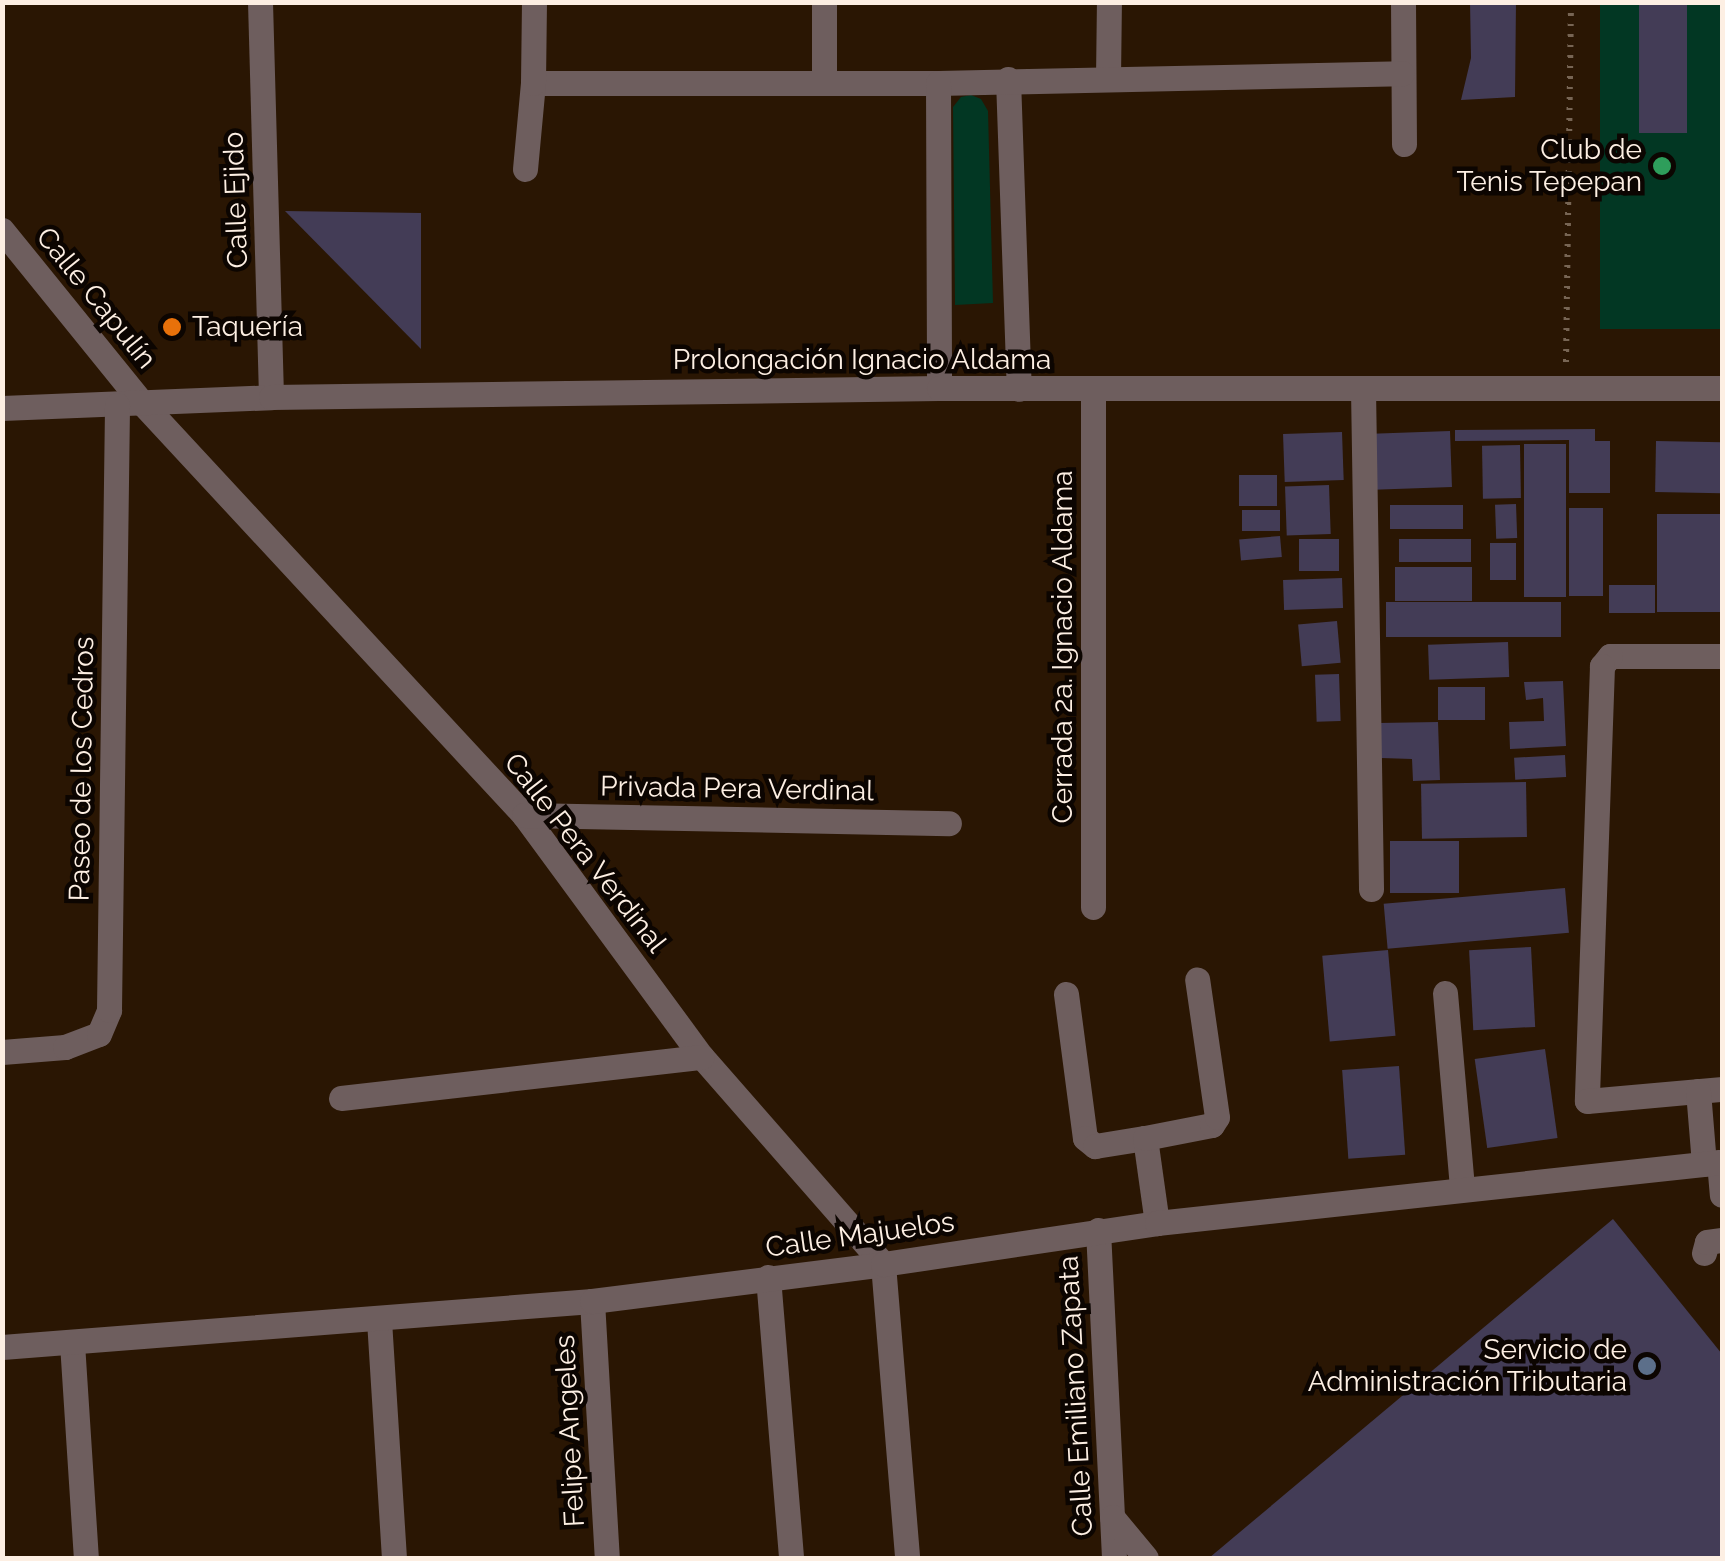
<!DOCTYPE html>
<html>
<head>
<meta charset="utf-8">
<style>
  body { margin:0 }
  #map { position:relative; width:1725px; height:1561px; overflow:hidden; background:#2a1603; font-family:Raleway,sans-serif }
  div>[style] { position:absolute }
  [style*='--x'] { left:calc(var(--x)*1px); top:calc(var(--y)*1px); width:calc(var(--w)*1px); rotate:calc(var(--a)*1deg) }
  .green>* { inset:0; background:#023723; transform-origin:0 0 }
  .building>* { inset:0; background:#433c56; transform-origin:0 0 }
  .path>* { height:6px; margin-top:-3px; transform-origin:0; background:repeating-linear-gradient(90deg,#776554 0 2.5px,transparent 0 10.5px) }
  .minor>* { height:25px; margin:-12.5px; padding:0 12.5px; transform-origin:12.5px; border-radius:12.5px; background:#6e5e5e }
  .dots>* { width:28px; height:28px; translate:-50% -50%; box-sizing:border-box; border:5px solid #0c0501; border-radius:50% }
  span { translate:-50% -50%; white-space:nowrap; text-align:center; line-height:1.15; -webkit-text-stroke:9px #0c0501; paint-order:stroke }
  .poi-label { font-size:28px; color:#fdefe3 }
  .right { translate:-100% -50%; text-align:right }
  .left { translate:0 -50%; text-align:left }
  .street-label { font-size:28px; color:#fdefe3 }
  .frame { position:absolute; inset:0; border:5px solid #fdefe3; pointer-events:none }
</style>
</head>
<body>
<div id="map">
  <div class="green">
    <div style="left:1600px;top:3px;width:122px;height:326px"></div>
    <div style="clip-path:polygon(971px 95px,981px 99px,988px 111px,993px 303px,955px 305px,953px 107px,961px 97px)"></div>
  </div>
  <div class="building">
    <div style="clip-path:polygon(1470px 2px,1516px 2px,1515px 97px,1461px 100px,1471px 58px)"></div>
    <div style="left:1639px;top:2px;width:48px;height:131px"></div>
    <div style="clip-path:polygon(285px 211px,421px 213px,421px 349px)"></div>
    <div style="clip-path:polygon(1595px 429px,1595px 441px,1610px 441px,1610px 493px,1569px 493px,1569px 440px,1455px 441px,1455px 430px)"></div>
    <div style="left:1450px;top:431px;width:56px;height:78px;rotate:88deg"></div>
    <div style="left:1342px;top:432px;width:48px;height:59px;rotate:88deg"></div>
    <div style="left:1656px;top:441px;width:66px;height:51px;rotate:1deg"></div>
    <div style="left:1524px;top:444px;width:42px;height:153px"></div>
    <div style="left:1520px;top:445px;width:53px;height:38px;rotate:89deg"></div>
    <div style="left:1277px;top:475px;width:31px;height:38px;rotate:90deg"></div>
    <div style="left:1329px;top:485px;width:49px;height:44px;rotate:88deg"></div>
    <div style="left:1516px;top:504px;width:34px;height:21px;rotate:88deg"></div>
    <div style="left:1390px;top:505px;width:73px;height:24px"></div>
    <div style="left:1569px;top:508px;width:34px;height:88px"></div>
    <div style="left:1280px;top:510px;width:21px;height:38px;rotate:90deg"></div>
    <div style="left:1722px;top:514px;width:98px;height:65px;rotate:90deg"></div>
    <div style="left:1280px;top:536px;width:21px;height:41px;rotate:85deg"></div>
    <div style="left:1299px;top:539px;width:40px;height:32px"></div>
    <div style="left:1471px;top:539px;width:23px;height:72px;rotate:90deg"></div>
    <div style="left:1490px;top:543px;width:26px;height:37px"></div>
    <div style="left:1395px;top:567px;width:77px;height:34px"></div>
    <div style="left:1342px;top:578px;width:30px;height:59px;rotate:88deg"></div>
    <div style="left:1655px;top:585px;width:28px;height:46px;rotate:90deg"></div>
    <div style="left:1561px;top:602px;width:35px;height:175px;rotate:90deg"></div>
    <div style="left:1337px;top:621px;width:42px;height:39px;rotate:85deg"></div>
    <div style="left:1508px;top:642px;width:35px;height:80px;rotate:88deg"></div>
    <div style="left:1339px;top:674px;width:47px;height:24px;rotate:88deg"></div>
    <div style="clip-path:polygon(1563px 681px,1566px 746px,1510px 749px,1509px 722px,1544px 721px,1543px 698px,1526px 700px,1524px 682px)"></div>
    <div style="left:1485px;top:687px;width:33px;height:47px;rotate:90deg"></div>
    <div style="clip-path:polygon(1438px 722px,1440px 780px,1413px 781px,1412px 759px,1381px 758px,1378px 723px)"></div>
    <div style="left:1565px;top:755px;width:22px;height:51px;rotate:87deg"></div>
    <div style="left:1526px;top:782px;width:55px;height:105px;rotate:89deg"></div>
    <div style="left:1390px;top:841px;width:69px;height:52px"></div>
    <div style="left:1565px;top:888px;width:45px;height:182px;rotate:85deg"></div>
    <div style="left:1531px;top:947px;width:80px;height:62px;rotate:87deg"></div>
    <div style="left:1388px;top:950px;width:86px;height:66px;rotate:85deg"></div>
    <div style="left:1545px;top:1049px;width:90px;height:71px;rotate:82deg"></div>
    <div style="left:1399px;top:1066px;width:89px;height:57px;rotate:86deg"></div>
    <div style="clip-path:polygon(1613px 1219px,1722px 1354px,1722px 1558px,1209px 1558px)"></div>
  </div>
  <div class="path">
    <div style="--x:1566;--y:362;--w:360;--a:-89.2"></div>
  </div>
  <div class="minor">
    <div style="--x:260;--y:2;--w:395;--a:88.4"></div>
    <div style="--x:824;--y:2;--w:79;--a:90"></div>
    <div style="--x:1403;--y:2;--w:142;--a:89.6"></div>
    <div style="--x:1008;--y:79;--w:310;--a:88"></div>
    <div style="--x:1108;--y:79;--w:77;--a:-89.3"></div>
    <div style="--x:533;--y:83;--w:405;--a:0"></div>
    <div style="--x:938;--y:83;--w:464;--a:-1.2"></div>
    <div style="--x:938;--y:83;--w:305;--a:89.8"></div>
    <div style="--x:525;--y:169;--w:86;--a:-84.7"></div>
    <div style="--x:533;--y:83;--w:81;--a:-89.3"></div>
    <div style="--x:2;--y:230;--w:224;--a:51"></div>
    <div style="--x:143;--y:404;--w:560;--a:47.17"></div>
    <div style="--x:524;--y:815;--w:300;--a:53.7"></div>
    <div style="--x:702;--y:1057;--w:275;--a:48.8"></div>
    <div style="--x:883;--y:1264;--w:295;--a:85.3"></div>
    <div style="--x:1093;--y:388;--w:519;--a:90"></div>
    <div style="--x:1363;--y:389;--w:500;--a:89.08"></div>
    <div style="--x:2;--y:408;--w:269;--a:-2.3"></div>
    <div style="--x:271;--y:397;--w:668;--a:-0.77"></div>
    <div style="--x:939;--y:388;--w:783;--a:0"></div>
    <div style="--x:1722;--y:656;--w:112;--a:180"></div>
    <div style="--x:1610;--y:656;--w:13;--a:129"></div>
    <div style="--x:1602;--y:666;--w:435;--a:92"></div>
    <div style="--x:1587;--y:1101;--w:136;--a:-5.1"></div>
    <div style="--x:524;--y:815;--w:425;--a:1.1"></div>
    <div style="--x:1445;--y:993;--w:197;--a:85"></div>
    <div style="--x:1066;--y:994;--w:145;--a:82.5"></div>
    <div style="--x:1085;--y:1138;--w:13;--a:39"></div>
    <div style="--x:1095;--y:1146;--w:51;--a:-9.1"></div>
    <div style="--x:1145;--y:1138;--w:86;--a:82"></div>
    <div style="--x:2;--y:1052;--w:63;--a:-4.5"></div>
    <div style="--x:65;--y:1047;--w:36;--a:-21"></div>
    <div style="--x:99;--y:1034;--w:26;--a:-67"></div>
    <div style="--x:109;--y:1010;--w:605;--a:-89.24"></div>
    <div style="--x:1698;--y:1091;--w:73;--a:85.3"></div>
    <div style="--x:341;--y:1098;--w:363;--a:-6.5"></div>
    <div style="--x:1145;--y:1138;--w:68;--a:-11"></div>
    <div style="--x:1212;--y:1125;--w:9;--a:-58"></div>
    <div style="--x:1217;--y:1117;--w:139;--a:-98.2"></div>
    <div style="--x:1719;--y:1162;--w:33;--a:85"></div>
    <div style="--x:1098;--y:1230;--w:328;--a:87.2"></div>
    <div style="--x:1704;--y:1253;--w:11;--a:-75"></div>
    <div style="--x:1707;--y:1242;--w:15;--a:-8"></div>
    <div style="--x:768;--y:1277;--w:282;--a:85.3"></div>
    <div style="--x:592;--y:1301;--w:257;--a:86.7"></div>
    <div style="--x:379;--y:1320;--w:238;--a:86.4"></div>
    <div style="--x:72;--y:1343;--w:215;--a:86.3"></div>
    <div style="--x:2;--y:1347;--w:592;--a:-4.46"></div>
    <div style="--x:592;--y:1301;--w:293;--a:-7.2"></div>
    <div style="--x:883;--y:1264;--w:277;--a:-8.5"></div>
    <div style="--x:1157;--y:1223;--w:568;--a:-6.16"></div>
    <div style="--x:1112;--y:1517;--w:53;--a:50.3"></div>
  </div>
  <div class="dots">
    <div style="left:1662px;top:166px;background:#2e9e5b"></div>
    <div style="left:172px;top:327px;background:#e8710a"></div>
    <div style="left:1647px;top:1366px;background:#5c6f8a"></div>
  </div>
  <div class="poi-label">
    <span class="right" style="left:1642px;top:166px">Club de<br>Tenis Tepepan</span>
    <span class="left" style="left:192px;top:327px">Taquería</span>
    <span class="right" style="left:1627px;top:1366px">Servicio de<br>Administración Tributaria</span>
  </div>
  <div class="street-label">
    <span style="left:236px;top:200px;rotate:-92deg">Calle Ejido</span>
    <span style="left:96px;top:298px;rotate:51deg">Calle Capulín</span>
    <span style="left:862px;top:360px">Prolongación Ignacio Aldama</span>
    <span style="left:1063px;top:647px;rotate:-90deg">Cerrada 2a. Ignacio Aldama</span>
    <span style="left:82px;top:769px;rotate:-89deg">Paseo de los Cedros</span>
    <span style="left:737px;top:789px;rotate:1deg">Privada Pera Verdinal</span>
    <span style="left:585px;top:853px;rotate:52deg">Calle Pera Verdinal</span>
    <span style="left:860px;top:1235px;rotate:-8deg">Calle Majuelos</span>
    <span style="left:1076px;top:1396px;rotate:-93deg">Calle Emiliano Zapata</span>
    <span style="left:570px;top:1431px;rotate:-93deg">Felipe Angeles</span>
  </div>
  <div class="frame"></div>
</div>
</body>
</html>
